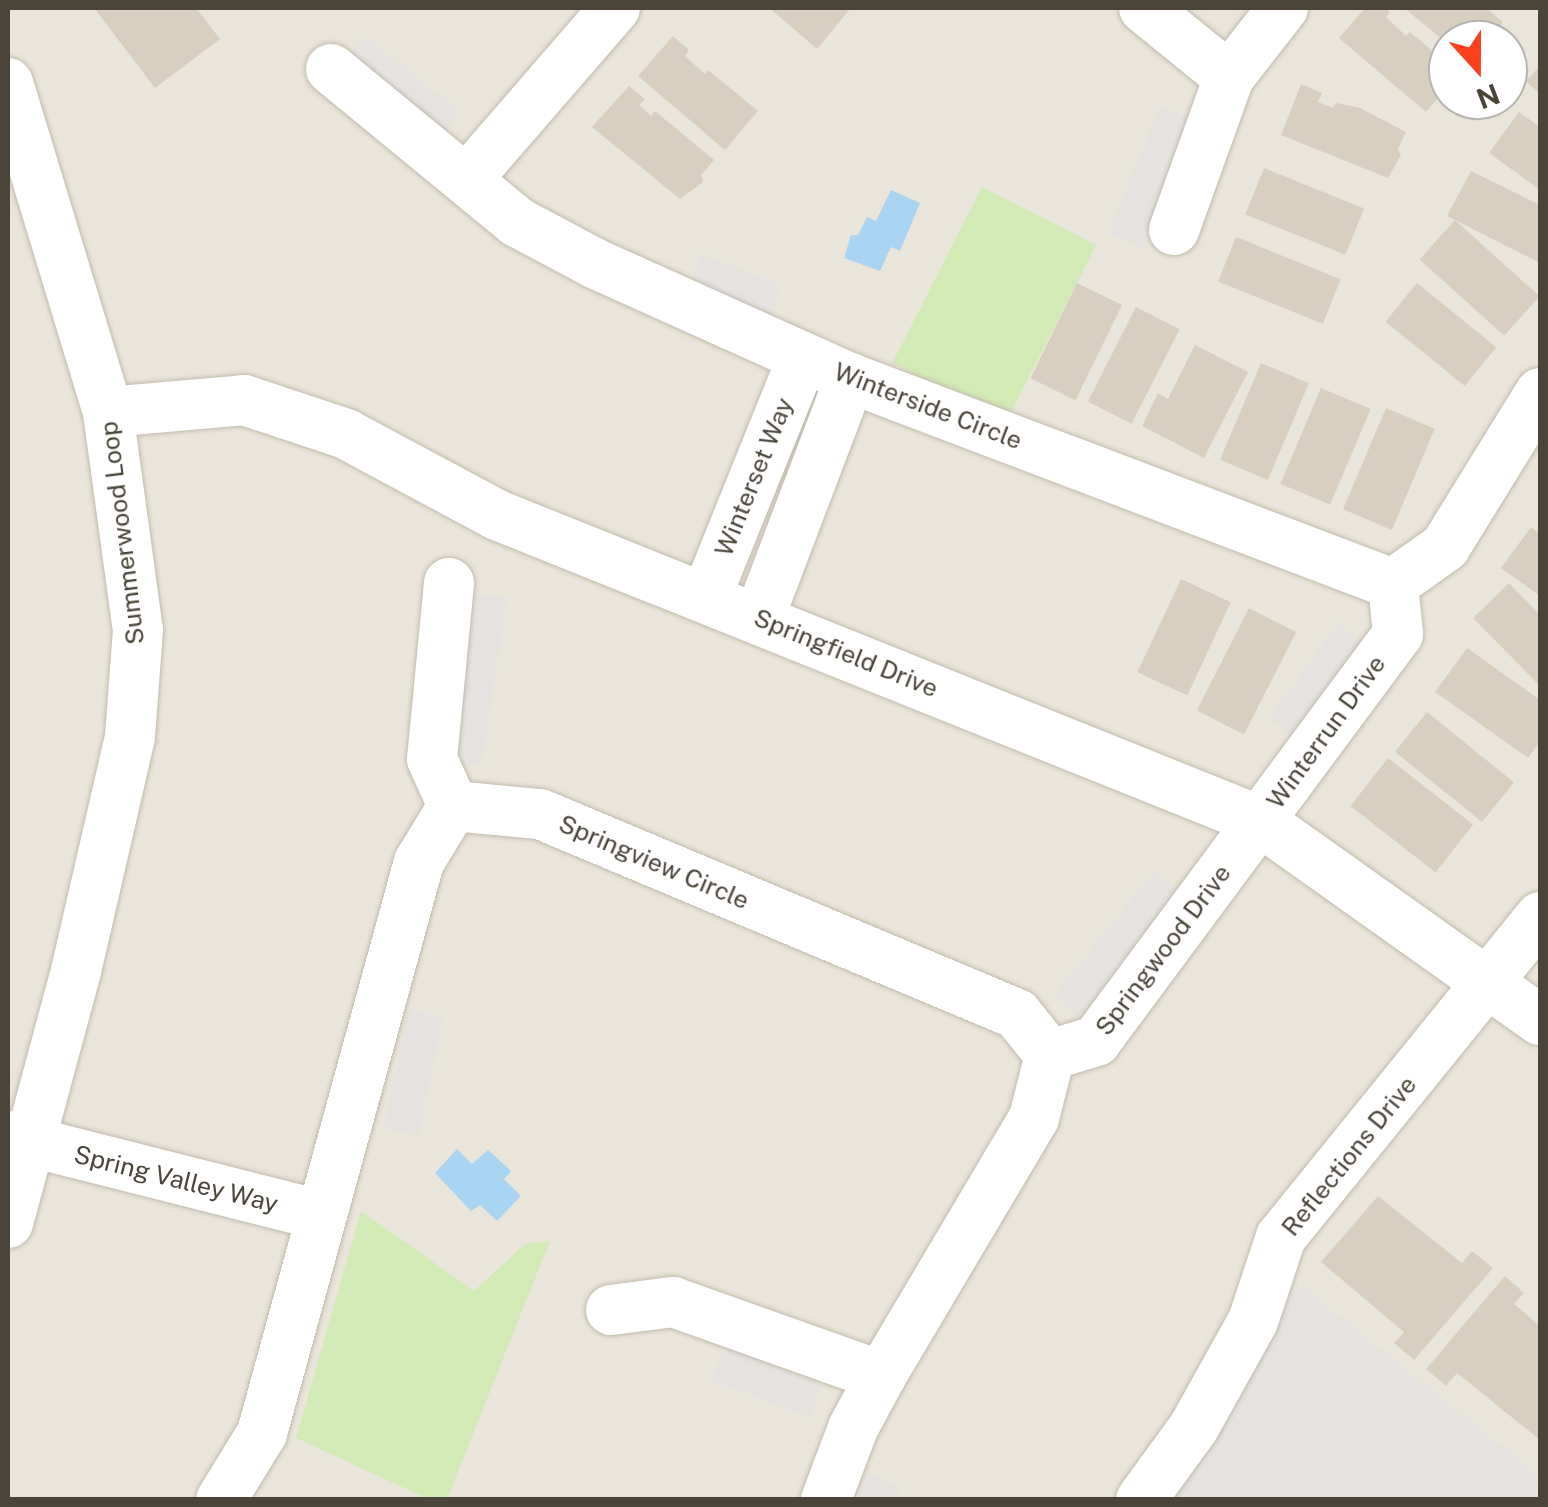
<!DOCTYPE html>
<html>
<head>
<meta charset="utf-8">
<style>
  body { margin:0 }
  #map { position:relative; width:1548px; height:1507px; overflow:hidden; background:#f6f3ec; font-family:"Public Sans",sans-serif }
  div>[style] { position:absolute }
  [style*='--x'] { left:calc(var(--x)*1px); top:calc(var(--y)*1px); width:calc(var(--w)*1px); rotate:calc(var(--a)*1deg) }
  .residential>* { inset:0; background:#eae5da }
  .green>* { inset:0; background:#d2eab5; transform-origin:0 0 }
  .parking>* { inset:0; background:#e5e3e0; transform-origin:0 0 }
  .water>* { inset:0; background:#a9d4f2 }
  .building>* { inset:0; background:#d8cfc1; transform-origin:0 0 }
  .roads { filter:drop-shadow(0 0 2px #c2bbae) drop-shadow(0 0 2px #c2bbae) }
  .street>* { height:50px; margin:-25px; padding:0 25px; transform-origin:25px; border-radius:25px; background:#fff }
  span { translate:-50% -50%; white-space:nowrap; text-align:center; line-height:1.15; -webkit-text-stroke:8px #fff; paint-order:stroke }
  .street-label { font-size:25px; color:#4b4439 }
  .frame { position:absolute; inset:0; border:10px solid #4b4439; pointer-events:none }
  .north { position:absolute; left:1428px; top:20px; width:100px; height:100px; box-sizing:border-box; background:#fff; border:2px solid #b7b4b0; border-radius:50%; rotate:159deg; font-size:28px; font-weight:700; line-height:40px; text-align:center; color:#4b4439 }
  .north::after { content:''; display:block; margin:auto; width:35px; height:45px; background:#fc3f1d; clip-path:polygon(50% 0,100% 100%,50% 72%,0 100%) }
</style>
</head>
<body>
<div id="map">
  <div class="residential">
    <div style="clip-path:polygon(evenodd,8px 8px,1540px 8px,1540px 1499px,8px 1500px,8px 8px,1448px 40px,1508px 40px,1508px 100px,1448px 100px,1448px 40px)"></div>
  </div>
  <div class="green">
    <div style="left:982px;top:187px;width:128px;height:197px;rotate:27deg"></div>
    <div style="clip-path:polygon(361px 1211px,474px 1291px,525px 1244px,550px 1241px,447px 1499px,428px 1499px,296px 1438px)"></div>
  </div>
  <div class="parking">
    <div style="left:364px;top:36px;width:123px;height:31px;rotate:38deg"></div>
    <div style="left:1160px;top:106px;width:38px;height:138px;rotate:22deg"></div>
    <div style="left:701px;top:254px;width:86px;height:34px;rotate:21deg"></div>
    <div style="left:475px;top:593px;width:33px;height:169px;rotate:9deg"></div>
    <div style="left:1338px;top:623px;width:37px;height:118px;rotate:36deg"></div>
    <div style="left:1154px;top:872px;width:38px;height:160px;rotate:39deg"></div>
    <div style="left:409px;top:1010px;width:35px;height:121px;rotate:12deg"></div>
    <div style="clip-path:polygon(1270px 1270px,1298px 1283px,1540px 1476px,1540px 1489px,1532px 1499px,1143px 1500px)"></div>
    <div style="left:724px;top:1347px;width:105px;height:35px;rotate:21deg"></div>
    <div style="clip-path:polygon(869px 1473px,900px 1488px,895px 1499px,858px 1499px)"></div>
  </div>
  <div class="water">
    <div style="clip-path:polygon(891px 190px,920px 203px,900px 251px,891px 247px,880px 271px,844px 258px,851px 235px,858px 235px,867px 217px,876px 221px)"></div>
    <div style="clip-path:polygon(457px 1149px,472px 1164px,488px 1150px,511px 1171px,504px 1179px,521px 1196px,497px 1221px,480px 1205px,471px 1211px,435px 1173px)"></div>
  </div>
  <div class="building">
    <div style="clip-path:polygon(94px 8px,196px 8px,220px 39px,155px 88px)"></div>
    <div style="clip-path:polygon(769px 8px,848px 8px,850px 9px,817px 49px)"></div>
    <div style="clip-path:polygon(1365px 8px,1385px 8px,1390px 12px,1386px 17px,1406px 36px,1410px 32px,1448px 64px,1448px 86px,1426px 112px,1339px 38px)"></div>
    <div style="clip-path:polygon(1404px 8px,1486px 8px,1503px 22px,1491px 40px,1448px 40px,1448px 44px)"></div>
    <div style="clip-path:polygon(673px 36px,689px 50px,685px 56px,705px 74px,708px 70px,758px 111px,725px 150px,638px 76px)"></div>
    <div style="clip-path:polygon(1540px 66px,1540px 94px,1526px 81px)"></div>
    <div style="clip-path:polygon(1301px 84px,1322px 93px,1318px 102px,1333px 108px,1336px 103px,1360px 108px,1406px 132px,1398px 149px,1401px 155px,1388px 178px,1281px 135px)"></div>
    <div style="clip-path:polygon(629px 86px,645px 99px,639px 105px,651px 116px,655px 111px,714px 160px,701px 175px,703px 182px,680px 199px,592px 127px)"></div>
    <div style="clip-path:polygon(1519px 112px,1540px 127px,1540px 190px,1489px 153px)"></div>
    <div style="left:1264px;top:168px;width:108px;height:50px;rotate:22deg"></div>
    <div style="clip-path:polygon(1471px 171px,1540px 205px,1540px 263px,1447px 216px)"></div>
    <div style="left:1455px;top:220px;width:114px;height:53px;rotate:42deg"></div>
    <div style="left:1236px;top:237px;width:113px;height:48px;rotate:22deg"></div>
    <div style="left:1077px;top:283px;width:50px;height:106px;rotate:26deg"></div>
    <div style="left:1417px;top:283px;width:102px;height:50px;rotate:39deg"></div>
    <div style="left:1136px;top:307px;width:49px;height:106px;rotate:27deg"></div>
    <div style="clip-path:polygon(1195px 345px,1248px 372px,1204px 458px,1142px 426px,1158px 393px,1168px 399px)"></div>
    <div style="left:1261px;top:363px;width:52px;height:105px;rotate:23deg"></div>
    <div style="left:1321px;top:388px;width:54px;height:104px;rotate:23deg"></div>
    <div style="left:1386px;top:408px;width:53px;height:110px;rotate:23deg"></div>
    <div style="clip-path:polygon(1531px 527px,1540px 534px,1540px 596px,1501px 568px)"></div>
    <div style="left:1181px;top:579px;width:55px;height:103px;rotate:25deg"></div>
    <div style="clip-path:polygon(1509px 583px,1540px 615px,1540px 686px,1473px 618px)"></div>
    <div style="left:1249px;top:608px;width:53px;height:115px;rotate:27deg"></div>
    <div style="clip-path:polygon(1467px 648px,1540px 700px,1540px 741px,1528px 758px,1435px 692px)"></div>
    <div style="left:1427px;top:712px;width:112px;height:51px;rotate:39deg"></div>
    <div style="left:1388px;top:758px;width:108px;height:61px;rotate:38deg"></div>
    <div style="clip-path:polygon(1378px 1196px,1462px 1263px,1472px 1251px,1493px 1268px,1414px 1360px,1394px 1343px,1404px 1332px,1321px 1262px)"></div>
    <div style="clip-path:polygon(1505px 1276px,1524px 1293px,1514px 1304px,1540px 1326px,1540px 1440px,1457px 1373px,1446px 1386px,1426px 1369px)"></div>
  </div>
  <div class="roads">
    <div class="street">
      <div style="--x:1144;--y:8;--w:109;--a:39.1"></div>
      <div style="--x:331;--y:69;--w:241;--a:39.4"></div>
      <div style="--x:517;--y:222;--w:89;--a:28"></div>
      <div style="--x:596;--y:264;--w:278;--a:24.2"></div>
      <div style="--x:850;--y:378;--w:581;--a:20.78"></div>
      <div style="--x:1393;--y:584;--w:64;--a:-35.4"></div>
      <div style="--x:1445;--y:547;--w:181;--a:-58.3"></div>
      <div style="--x:8;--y:83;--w:344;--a:73.1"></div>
      <div style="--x:108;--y:412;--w:220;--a:82.2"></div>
      <div style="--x:138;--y:630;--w:107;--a:94.3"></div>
      <div style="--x:130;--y:737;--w:240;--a:103"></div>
      <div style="--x:76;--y:971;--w:261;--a:105.1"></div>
      <div style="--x:467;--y:179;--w:226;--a:-49.1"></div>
      <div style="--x:1174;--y:230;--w:163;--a:-70.2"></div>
      <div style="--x:1229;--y:77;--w:88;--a:-52"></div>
      <div style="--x:108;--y:412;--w:137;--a:-5"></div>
      <div style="--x:244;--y:400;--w:108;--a:18.4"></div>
      <div style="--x:346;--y:434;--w:171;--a:28.2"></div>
      <div style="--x:497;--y:515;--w:822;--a:21.85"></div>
      <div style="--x:1260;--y:821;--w:344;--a:35.4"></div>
      <div style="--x:449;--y:583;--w:177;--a:95.5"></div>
      <div style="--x:432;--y:759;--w:51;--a:65.9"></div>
      <div style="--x:706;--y:597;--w:259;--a:-68"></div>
      <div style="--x:759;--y:618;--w:257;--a:-69.2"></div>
      <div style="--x:453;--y:806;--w:87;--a:5.3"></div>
      <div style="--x:540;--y:814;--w:517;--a:22.75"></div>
      <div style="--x:1017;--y:1014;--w:53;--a:51.2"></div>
      <div style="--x:1050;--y:1055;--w:65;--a:104.3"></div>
      <div style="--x:1034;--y:1118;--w:300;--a:120.7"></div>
      <div style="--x:881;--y:1376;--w:59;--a:118.3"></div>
      <div style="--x:853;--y:1428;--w:77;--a:110.6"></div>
      <div style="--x:1050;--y:1055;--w:48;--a:-16.9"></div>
      <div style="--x:1096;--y:1041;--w:507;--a:-53.42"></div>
      <div style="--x:1398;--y:634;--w:50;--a:-95.7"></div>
      <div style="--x:8;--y:1136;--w:322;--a:14.2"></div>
      <div style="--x:611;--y:1310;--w:63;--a:-7.4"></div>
      <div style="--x:673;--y:1302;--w:221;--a:19.6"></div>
      <div style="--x:221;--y:1500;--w:79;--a:-58.5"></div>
      <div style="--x:262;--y:1433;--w:592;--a:-74.63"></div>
      <div style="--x:419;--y:862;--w:66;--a:-58.7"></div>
      <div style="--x:1141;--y:1500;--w:90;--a:-54"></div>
      <div style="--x:1194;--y:1427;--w:121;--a:-60.9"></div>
      <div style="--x:1253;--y:1321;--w:89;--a:-71.6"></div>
      <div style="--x:1281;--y:1237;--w:412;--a:-51"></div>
    </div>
  </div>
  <div class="street-label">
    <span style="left:928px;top:406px;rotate:21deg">Winterside Circle</span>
    <span style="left:754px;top:477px;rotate:-68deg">Winterset Way</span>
    <span style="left:122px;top:533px;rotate:-97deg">Summerwood Loop</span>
    <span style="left:846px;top:653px;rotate:22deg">Springfield Drive</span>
    <span style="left:1326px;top:732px;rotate:-54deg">Winterrun Drive</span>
    <span style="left:654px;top:862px;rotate:23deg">Springview Circle</span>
    <span style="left:1163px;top:950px;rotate:-53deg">Springwood Drive</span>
    <span style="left:1349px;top:1156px;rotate:-51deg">Reflections Drive</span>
    <span style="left:176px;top:1179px;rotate:14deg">Spring Valley Way</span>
  </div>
  <div class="frame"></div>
  <div class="north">N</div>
</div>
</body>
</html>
